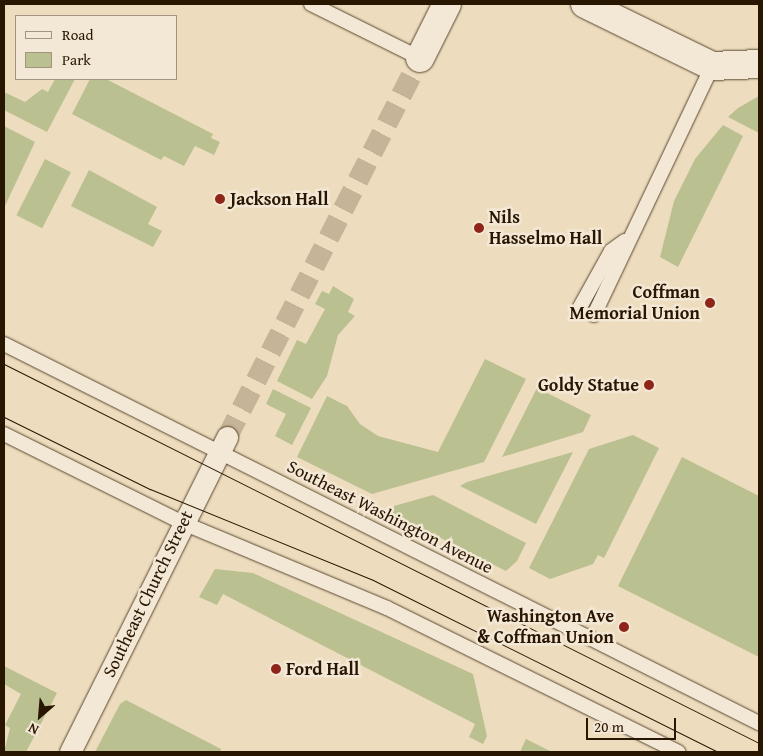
<!DOCTYPE html>
<html>
<head>
<meta charset="utf-8">
<style>
  body { margin:0 }
  #map { position:relative; width:763px; height:756px; overflow:hidden; background:#eddcbe; font-family:"Gentium Book Plus",serif }
  div>[style] { position:absolute }
  [style*='--x'] { left:calc(var(--x)*1px); top:calc(var(--y)*1px); width:calc(var(--w)*1px); rotate:calc(var(--a)*1deg) }
  .green>* { inset:0; background:#bac090; transform-origin:0 0 }
  .pedestrian-tunnel>* { height:21px; margin-top:-10.5px; transform-origin:0; background:repeating-linear-gradient(90deg,#c6b498 0 21px,transparent 0 32px) }
  .roads { filter:drop-shadow(0 0 1px #5a4830) drop-shadow(0 0 1px #5a4830) }
  .service>* { height:14px; margin:-7px; padding:0 7px; transform-origin:7px; border-radius:7px; background:#f3e8d5 }
  .pedestrian>* { height:21px; margin:-10.5px; padding:0 10.5px; transform-origin:10.5px; border-radius:10.5px; background:#f3e8d5 }
  .minor>* { height:28px; margin:-14px; padding:0 14px; transform-origin:14px; border-radius:14px; background:#f3e8d5 }
  .tram>* { height:1px; margin:-0.5px; padding:0 0.5px; transform-origin:0.5px; border-radius:0.5px; background:#291601 }
  .dots>* { width:14px; height:14px; translate:-50% -50%; box-sizing:border-box; border:2px solid #f3e8d5; border-radius:50% }
  span { translate:-50% -50%; white-space:nowrap; text-align:center; line-height:1.15; -webkit-text-stroke:5px #f3e8d5; paint-order:stroke }
  .poi-label { font-size:18px; color:#291601; font-weight:700 }
  .left { translate:0 -50%; text-align:left }
  .right { translate:-100% -50%; text-align:right }
  .street-label { font-size:18px; color:#291601 }
  .frame { position:absolute; inset:0; border:5px solid #291601; pointer-events:none }
  .legend { position:absolute; left:15px; top:15px; width:162px; height:65px; box-sizing:border-box; background:#f3e8d5; border:1px solid #a29480; margin:0; padding:6px 9px; list-style:none; font-size:15px; color:#291601 }
  .legend li { display:flex; align-items:center; gap:10px; height:25px }
  .legend b { width:25px; border:1px solid #a29480 }
  .north { position:absolute; left:15px; top:691px; width:50px; height:50px; -webkit-text-stroke:4px #f3e8d5; paint-order:stroke; rotate:207deg; font-size:14px; font-weight:700; line-height:20px; text-align:center; color:#291601 }
  .north::after { content:''; display:block; margin:auto; width:18px; height:22px; background:#291601; clip-path:polygon(50% 0,100% 100%,50% 72%,0 100%) }
  .scale { position:absolute; left:586px; top:718px; width:90px; height:22px; box-sizing:border-box; border:2px solid #291601; border-top:0; padding-left:6px; font-size:15px; line-height:18px; white-space:nowrap; color:#291601; -webkit-text-stroke:4px #f3e8d5; paint-order:stroke }
</style>
</head>
<body>
<div id="map">
  <div class="green">
    <div style="clip-path:polygon(55px 79px,75px 79px,47px 132px,4px 110px,4px 92px,25px 102px,42px 89px,48px 92px)"></div>
    <div style="clip-path:polygon(90px 79px,106px 79px,213px 134px,211px 138px,220px 142px,214px 155px,195px 146px,184px 166px,164px 156px,161px 160px,72px 114px)"></div>
    <div style="clip-path:polygon(759px 96px,759px 133px,728px 117px,738px 108px)"></div>
    <div style="clip-path:polygon(723px 125px,743px 136px,678px 267px,660px 257px,674px 201px,695px 159px)"></div>
    <div style="clip-path:polygon(4px 126px,35px 142px,4px 208px)"></div>
    <div style="left:45px;top:159px;width:29px;height:63px;rotate:27deg"></div>
    <div style="clip-path:polygon(89px 170px,157px 207px,148px 224px,162px 231px,153px 247px,71px 206px)"></div>
    <div style="clip-path:polygon(333px 286px,354px 299px,348px 312px,355px 316px,338px 335px,327px 376px,312px 399px,277px 381px,297px 340px,306px 344px,325px 309px,315px 304px,322px 291px,329px 294px)"></div>
    <div style="clip-path:polygon(485px 359px,526px 379px,484px 462px,372px 494px,297px 457px,327px 396px,347px 406px,360px 424px,378px 436px,438px 452px)"></div>
    <div style="clip-path:polygon(537px 388px,591px 415px,583px 432px,502px 457px)"></div>
    <div style="clip-path:polygon(273px 389px,311px 408px,292px 445px,275px 436px,286px 414px,266px 404px)"></div>
    <div style="clip-path:polygon(633px 435px,659px 448px,604px 558px,598px 555px,593px 564px,550px 579px,529px 568px,589px 449px)"></div>
    <div style="clip-path:polygon(573px 452px,536px 524px,460px 486px,467px 482px)"></div>
    <div style="clip-path:polygon(682px 457px,759px 496px,759px 657px,618px 586px)"></div>
    <div style="clip-path:polygon(433px 495px,526px 543px,517px 561px,506px 571px,391px 513px,394px 506px)"></div>
    <div style="clip-path:polygon(215px 569px,253px 573px,473px 674px,487px 736px,483px 744px,469px 737px,475px 724px,223px 594px,217px 605px,199px 597px)"></div>
    <div style="clip-path:polygon(4px 666px,57px 693px,26px 752px,4px 752px,10px 728px,5px 725px,21px 694px,4px 684px)"></div>
    <div style="clip-path:polygon(126px 700px,221px 749px,220px 752px,95px 752px,120px 704px)"></div>
    <div style="clip-path:polygon(526px 739px,552px 752px,520px 752px)"></div>
  </div>
  <div class="pedestrian-tunnel">
    <div style="--x:227;--y:437;--w:425;--a:-63"></div>
  </div>
  <div class="roads">
    <div class="service">
      <div style="--x:311;--y:4;--w:122;--a:26.4"></div>
      <div style="--x:580;--y:307;--w:64;--a:-61"></div>
      <div style="--x:611;--y:251;--w:17;--a:-36"></div>
      <div style="--x:594;--y:315;--w:276;--a:-64.6"></div>
      <div style="--x:4;--y:344;--w:845;--a:26.66"></div>
      <div style="--x:4;--y:434;--w:200;--a:26.4"></div>
      <div style="--x:183;--y:523;--w:221;--a:22.6"></div>
      <div style="--x:387;--y:608;--w:325;--a:26.3"></div>
    </div>
    <div class="pedestrian">
      <div style="--x:70;--y:752;--w:352;--a:-63.5"></div>
    </div>
    <div class="minor">
      <div style="--x:585;--y:4;--w:141;--a:26"></div>
      <div style="--x:712;--y:66;--w:47;--a:-2.4"></div>
      <div style="--x:420;--y:58;--w:60;--a:-63.4"></div>
    </div>
  </div>
  <div class="tram">
    <div style="--x:4;--y:364;--w:845;--a:26.66"></div>
    <div style="--x:4;--y:417;--w:163;--a:26.3"></div>
    <div style="--x:150;--y:489;--w:241;--a:22.2"></div>
    <div style="--x:373;--y:580;--w:385;--a:26.5"></div>
  </div>
  <div class="dots">
    <div style="left:220px;top:199px;background:#8f2418"></div>
    <div style="left:479px;top:228px;background:#8f2418"></div>
    <div style="left:710px;top:303px;background:#8f2418"></div>
    <div style="left:649px;top:385px;background:#8f2418"></div>
    <div style="left:624px;top:627px;background:#8f2418"></div>
    <div style="left:276px;top:669px;background:#8f2418"></div>
  </div>
  <div class="poi-label">
    <span class="left" style="left:230px;top:199px">Jackson Hall</span>
    <span class="left" style="left:489px;top:228px">Nils<br>Hasselmo Hall</span>
    <span class="right" style="left:700px;top:303px">Coffman<br>Memorial Union</span>
    <span class="right" style="left:639px;top:385px">Goldy Statue</span>
    <span class="right" style="left:614px;top:627px">Washington Ave<br>&amp; Coffman Union</span>
    <span class="left" style="left:286px;top:669px">Ford Hall</span>
  </div>
  <div class="street-label">
    <span style="left:390px;top:517px;rotate:27deg">Southeast Washington Avenue</span>
    <span style="left:148px;top:594px;rotate:-64deg">Southeast Church Street</span>
  </div>
  <div class="frame"></div>
  <ul class="legend">
  <li><b style="height:6px;background:#f3e8d5"></b>Road</li>
  <li><b style="height:14px;background:#bac090"></b>Park</li>
  </ul>
  <div class="north">N</div>
  <div class="scale">20 m</div>
</div>
</body>
</html>
